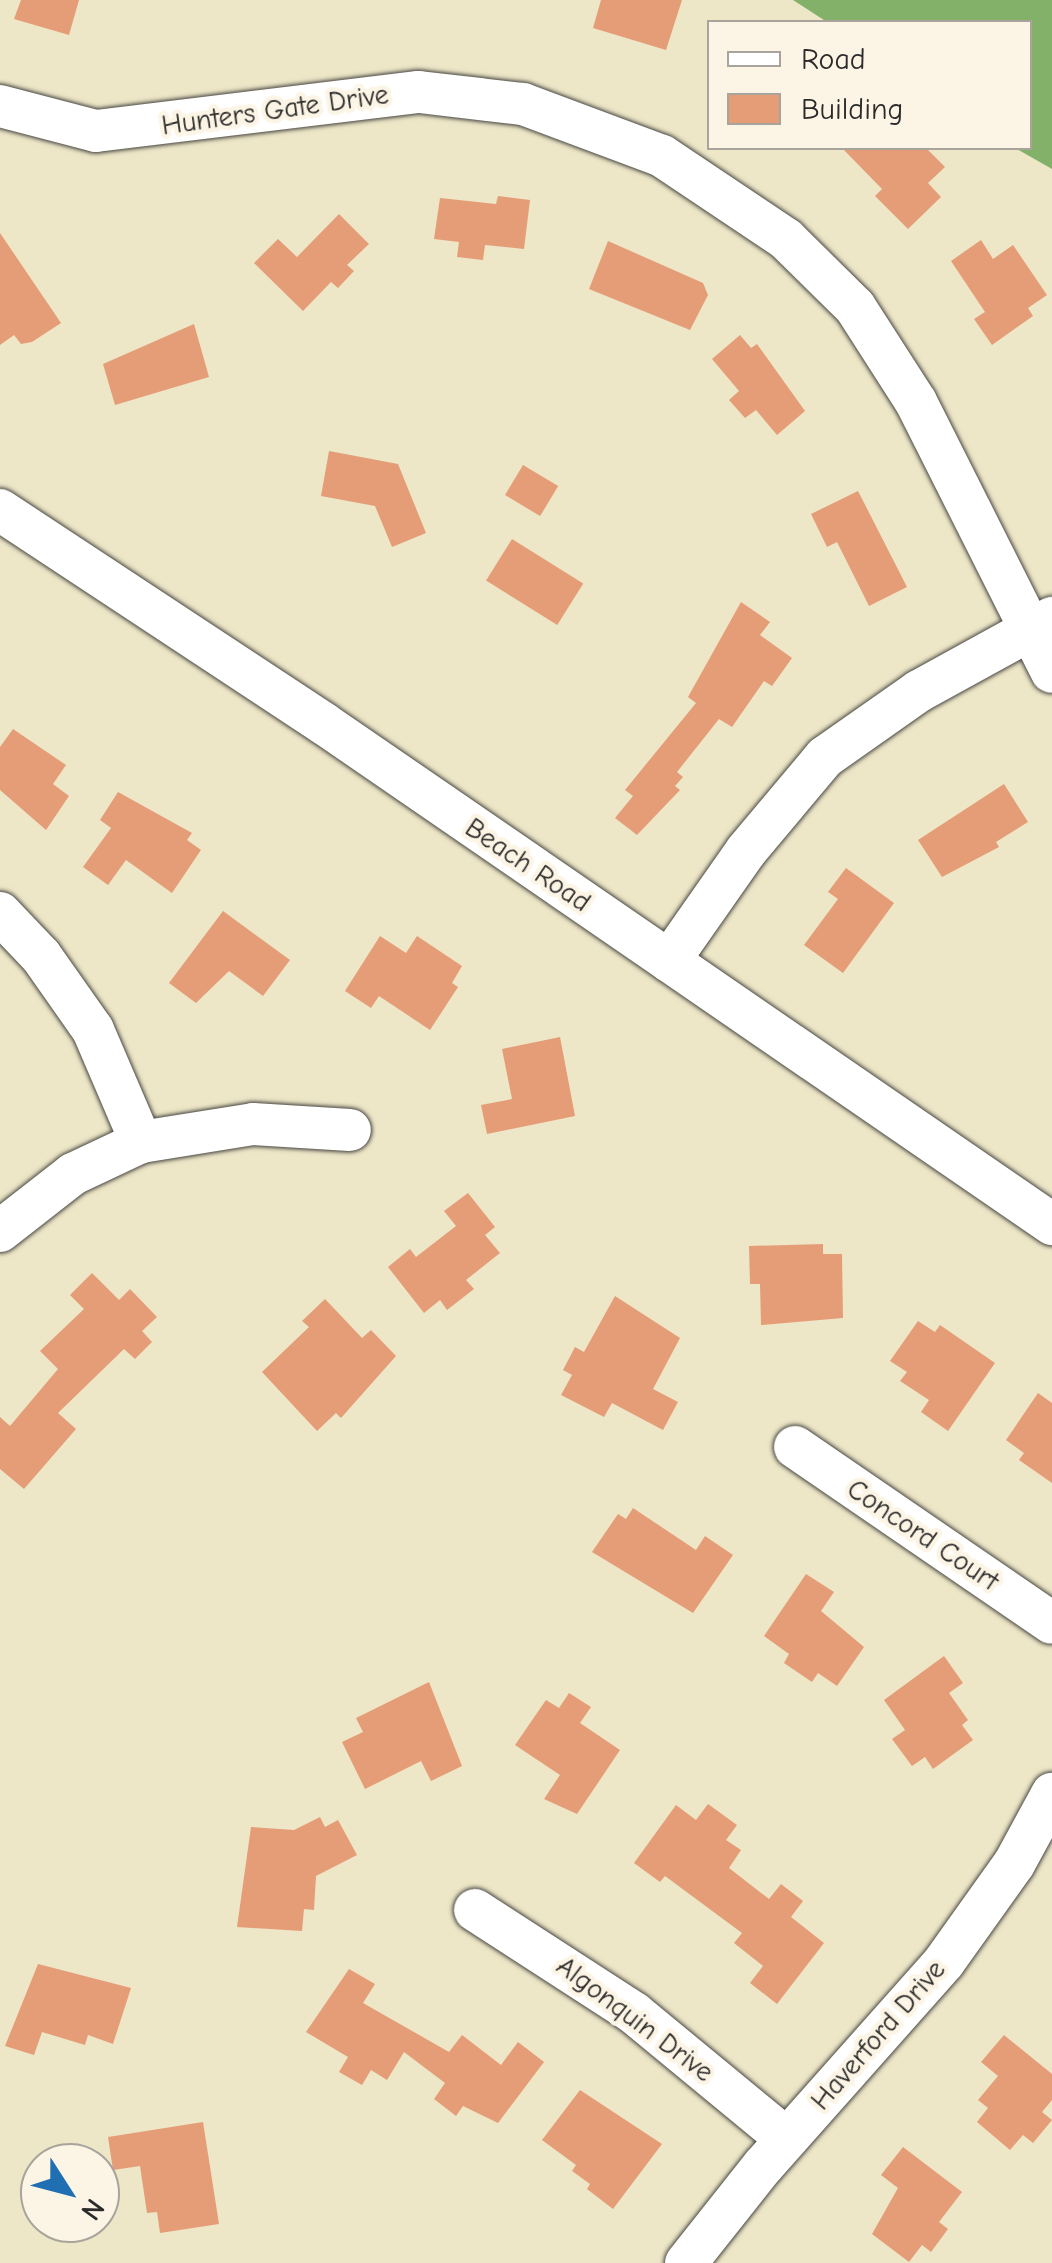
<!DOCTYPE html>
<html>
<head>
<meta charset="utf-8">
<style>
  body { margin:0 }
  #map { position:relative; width:1052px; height:2263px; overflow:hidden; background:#ede6c7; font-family:"Comic Neue",sans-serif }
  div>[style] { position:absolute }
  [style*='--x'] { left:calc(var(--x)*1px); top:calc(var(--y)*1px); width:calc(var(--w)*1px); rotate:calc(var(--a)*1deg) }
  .forest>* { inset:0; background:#84b169 }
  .building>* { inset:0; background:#e59d78; transform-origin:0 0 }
  .roads { filter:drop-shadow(0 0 2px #484742) drop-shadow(0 0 2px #484742) }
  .minor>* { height:42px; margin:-21px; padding:0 21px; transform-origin:21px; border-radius:21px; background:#fff }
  span { translate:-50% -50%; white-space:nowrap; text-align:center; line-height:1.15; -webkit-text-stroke:9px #fcf5e5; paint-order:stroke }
  .street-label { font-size:28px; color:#2b2b2b }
  .legend { position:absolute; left:707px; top:20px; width:325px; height:130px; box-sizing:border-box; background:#fcf5e5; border:2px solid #a8a49b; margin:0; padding:12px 18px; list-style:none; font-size:30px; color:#2b2b2b }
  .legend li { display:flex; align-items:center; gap:20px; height:50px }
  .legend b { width:50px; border:2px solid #a8a49b }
  .north { position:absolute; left:20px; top:2143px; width:100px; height:100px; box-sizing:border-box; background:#fcf5e5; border:2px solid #a8a49b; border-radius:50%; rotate:126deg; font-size:28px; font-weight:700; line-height:40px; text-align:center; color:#2b2b2b }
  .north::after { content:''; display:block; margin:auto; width:35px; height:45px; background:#1f6fb2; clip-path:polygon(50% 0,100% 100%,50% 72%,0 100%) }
</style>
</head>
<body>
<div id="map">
  <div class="forest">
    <div style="clip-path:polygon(793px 0,1052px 0,1052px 169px,1015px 148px,1030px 148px,1030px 22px,827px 22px)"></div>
  </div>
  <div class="building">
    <div style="clip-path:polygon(21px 0,79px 0,69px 35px,14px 19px)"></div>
    <div style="clip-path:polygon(601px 0,682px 0,666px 50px,593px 28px)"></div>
    <div style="clip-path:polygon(842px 148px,926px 148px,945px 167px,928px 183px,941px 197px,908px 229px,875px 196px,882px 189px)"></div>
    <div style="clip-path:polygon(498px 196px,530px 200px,524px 249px,485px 245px,483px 260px,457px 257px,459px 242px,434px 239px,440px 198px,496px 204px)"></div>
    <div style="clip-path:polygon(339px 214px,369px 244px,347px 265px,354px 271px,338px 288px,331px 282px,303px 311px,254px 263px,278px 239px,297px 257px)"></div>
    <div style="clip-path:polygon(0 233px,61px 323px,32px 342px,21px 344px,14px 335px,0 345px)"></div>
    <div style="clip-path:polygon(981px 240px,993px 259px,1013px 245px,1047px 295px,1028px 308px,1033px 316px,992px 345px,974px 319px,985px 312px,951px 261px)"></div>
    <div style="clip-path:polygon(608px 241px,703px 283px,708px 295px,690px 330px,589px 289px)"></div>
    <div style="clip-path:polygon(194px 324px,209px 377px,115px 405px,103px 364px)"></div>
    <div style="clip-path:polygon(740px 335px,751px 348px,757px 344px,805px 411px,777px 435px,756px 410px,745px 418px,729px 400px,739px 391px,712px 359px)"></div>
    <div style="clip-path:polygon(329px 451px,398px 464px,426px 533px,392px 547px,375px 506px,321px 496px)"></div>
    <div style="left:523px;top:465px;width:41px;height:35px;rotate:31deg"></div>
    <div style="clip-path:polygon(858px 491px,907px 587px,869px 606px,837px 542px,827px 547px,811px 514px)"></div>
    <div style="left:512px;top:539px;width:84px;height:49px;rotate:32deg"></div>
    <div style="clip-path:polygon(741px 602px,770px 622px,760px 635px,792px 658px,772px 686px,764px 681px,732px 727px,719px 719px,677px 772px,683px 777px,675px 786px,680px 790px,637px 835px,615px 818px,633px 796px,625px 790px,696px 703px,688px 697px)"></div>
    <div style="clip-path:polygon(13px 729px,66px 765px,53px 784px,69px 796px,46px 830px,0 790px,0 747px)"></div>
    <div style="clip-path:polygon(1004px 784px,1028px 822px,996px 842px,999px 847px,942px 877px,918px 840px)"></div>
    <div style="clip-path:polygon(118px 792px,192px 833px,187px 840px,201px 850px,172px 893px,126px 860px,108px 885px,83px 867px,111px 828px,100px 820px)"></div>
    <div style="clip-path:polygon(846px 868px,894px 903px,843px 973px,804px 945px,838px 899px,828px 892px)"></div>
    <div style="clip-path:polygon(223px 911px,290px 960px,263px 996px,229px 971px,196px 1003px,169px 983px)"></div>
    <div style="clip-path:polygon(380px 936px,406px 953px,417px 936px,462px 966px,452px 983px,458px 987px,430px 1030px,379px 996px,371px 1008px,345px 991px)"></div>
    <div style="clip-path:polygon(560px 1037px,575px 1116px,487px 1134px,481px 1105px,512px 1099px,502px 1049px)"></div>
    <div style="clip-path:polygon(468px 1193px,495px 1227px,485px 1235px,500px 1253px,466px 1280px,474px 1289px,447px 1310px,440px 1300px,424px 1313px,388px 1267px,410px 1249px,416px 1257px,456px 1226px,444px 1211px)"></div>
    <div style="clip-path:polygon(823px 1244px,823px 1254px,842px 1254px,843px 1318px,761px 1325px,760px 1284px,750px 1284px,749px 1246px)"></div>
    <div style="clip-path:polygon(92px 1273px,119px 1300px,130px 1289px,157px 1317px,142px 1331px,152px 1342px,135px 1359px,124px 1349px,58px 1413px,76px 1429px,24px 1489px,0 1469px,0 1417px,10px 1426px,58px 1369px,40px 1351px,84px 1309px,70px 1295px)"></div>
    <div style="clip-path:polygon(615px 1296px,680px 1338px,653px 1389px,678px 1402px,663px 1430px,612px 1403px,604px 1417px,561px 1395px,572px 1375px,563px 1370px,575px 1347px,584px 1352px)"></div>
    <div style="clip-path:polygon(325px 1299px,362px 1338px,371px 1330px,396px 1356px,341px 1418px,336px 1413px,317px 1431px,262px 1372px,309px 1327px,302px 1321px)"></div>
    <div style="clip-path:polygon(918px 1321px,935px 1332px,940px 1325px,995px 1363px,948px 1431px,921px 1412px,929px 1400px,900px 1381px,907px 1372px,890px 1361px)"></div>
    <div style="clip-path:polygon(1038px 1393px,1052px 1403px,1052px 1483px,1019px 1460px,1024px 1453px,1006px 1440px)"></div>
    <div style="clip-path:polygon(633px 1508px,696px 1550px,705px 1536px,733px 1555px,693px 1613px,592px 1552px,618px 1514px,626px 1519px)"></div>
    <div style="clip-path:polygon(806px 1574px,834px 1592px,821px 1611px,864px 1647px,837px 1686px,818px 1673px,812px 1682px,784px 1663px,789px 1654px,764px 1636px)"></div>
    <div style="clip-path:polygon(944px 1656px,963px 1683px,949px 1693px,968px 1720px,962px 1725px,973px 1740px,933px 1769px,925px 1757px,912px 1766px,892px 1739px,905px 1730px,884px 1700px)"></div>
    <div style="clip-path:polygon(429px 1682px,462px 1766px,431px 1781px,421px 1761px,365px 1789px,342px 1742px,363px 1732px,356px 1718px)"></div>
    <div style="clip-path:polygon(569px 1693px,591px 1707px,580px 1723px,620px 1750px,577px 1814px,544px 1799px,560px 1775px,515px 1745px,546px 1700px,559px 1708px)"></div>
    <div style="clip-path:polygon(708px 1804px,737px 1825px,726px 1840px,741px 1850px,729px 1868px,769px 1899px,781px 1884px,803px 1901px,791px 1917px,824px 1943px,777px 2004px,750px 1983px,763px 1966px,734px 1943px,742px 1933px,665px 1876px,660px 1882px,634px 1863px,676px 1805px,696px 1820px)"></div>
    <div style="clip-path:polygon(320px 1817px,325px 1827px,338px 1820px,357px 1855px,316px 1876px,314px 1910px,304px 1909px,302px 1931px,237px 1927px,251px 1827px,294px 1830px)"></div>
    <div style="clip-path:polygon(38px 1964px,131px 1988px,113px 2044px,88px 2035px,85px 2045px,42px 2032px,34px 2055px,5px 2046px)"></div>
    <div style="clip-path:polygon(349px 1969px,375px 1984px,363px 2003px,449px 2052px,462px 2035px,501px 2065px,518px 2042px,544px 2062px,498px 2123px,463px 2106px,456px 2116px,434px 2099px,445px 2083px,404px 2052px,387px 2080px,371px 2070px,362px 2085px,339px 2072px,348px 2057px,306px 2032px)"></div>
    <div style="clip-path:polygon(1004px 2035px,1052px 2074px,1052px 2100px,1042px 2112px,1052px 2120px,1033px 2143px,1023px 2135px,1010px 2150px,977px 2122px,988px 2108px,978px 2100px,998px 2076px,981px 2062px)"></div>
    <div style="clip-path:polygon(580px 2090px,662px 2144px,613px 2209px,587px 2189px,590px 2184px,572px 2171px,576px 2165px,542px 2140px)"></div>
    <div style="clip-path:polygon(203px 2122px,219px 2224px,160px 2233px,157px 2212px,147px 2213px,140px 2166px,113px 2170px,108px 2137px)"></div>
    <div style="clip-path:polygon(903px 2147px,962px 2192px,939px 2222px,948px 2229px,931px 2252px,922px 2245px,909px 2262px,872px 2234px,898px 2188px,881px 2175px)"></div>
  </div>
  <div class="roads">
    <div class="minor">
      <div style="--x:0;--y:106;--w:99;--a:14.6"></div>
      <div style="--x:96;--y:131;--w:325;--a:-6.9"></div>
      <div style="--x:419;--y:92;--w:105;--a:6.6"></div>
      <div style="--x:523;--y:104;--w:148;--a:20.5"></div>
      <div style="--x:662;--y:156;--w:149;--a:33.8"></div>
      <div style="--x:786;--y:239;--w:97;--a:44.6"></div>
      <div style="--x:855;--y:307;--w:113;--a:57.3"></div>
      <div style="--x:916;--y:402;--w:302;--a:63.3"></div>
      <div style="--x:0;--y:510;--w:387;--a:33.4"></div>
      <div style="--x:323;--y:723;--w:885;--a:34.5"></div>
      <div style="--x:0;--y:913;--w:59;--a:46.4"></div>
      <div style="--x:41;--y:956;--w:90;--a:54.9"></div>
      <div style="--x:93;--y:1030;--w:122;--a:66.8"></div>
      <div style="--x:669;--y:961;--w:134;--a:-55"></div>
      <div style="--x:746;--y:851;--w:123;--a:-50"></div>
      <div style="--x:825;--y:757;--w:115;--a:-35.1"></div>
      <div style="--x:919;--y:691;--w:152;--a:-28.8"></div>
      <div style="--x:0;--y:1231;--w:93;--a:-38"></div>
      <div style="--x:73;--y:1174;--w:75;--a:-25.2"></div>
      <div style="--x:141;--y:1142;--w:113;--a:-9.1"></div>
      <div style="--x:253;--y:1124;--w:97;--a:3.5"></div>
      <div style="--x:795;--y:1447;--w:311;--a:34.4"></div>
      <div style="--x:475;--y:1910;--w:189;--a:32.9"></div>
      <div style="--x:634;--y:2013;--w:198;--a:39.5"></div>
      <div style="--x:686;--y:2263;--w:124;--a:-51.6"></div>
      <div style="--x:763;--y:2166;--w:273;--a:-48.4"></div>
      <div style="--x:944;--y:1962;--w:120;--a:-54.5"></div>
      <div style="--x:1014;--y:1864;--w:80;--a:-61.5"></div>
    </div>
  </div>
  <div class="street-label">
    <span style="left:275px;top:110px;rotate:-8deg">Hunters Gate Drive</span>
    <span style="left:528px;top:865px;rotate:34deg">Beach Road</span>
    <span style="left:923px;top:1535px;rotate:34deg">Concord Court</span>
    <span style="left:635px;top:2019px;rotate:37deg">Algonquin Drive</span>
    <span style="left:878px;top:2035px;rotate:-49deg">Haverford Drive</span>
  </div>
  <ul class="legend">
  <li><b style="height:12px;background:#fff"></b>Road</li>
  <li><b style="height:28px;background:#e59d78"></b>Building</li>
  </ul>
  <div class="north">N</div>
</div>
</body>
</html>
